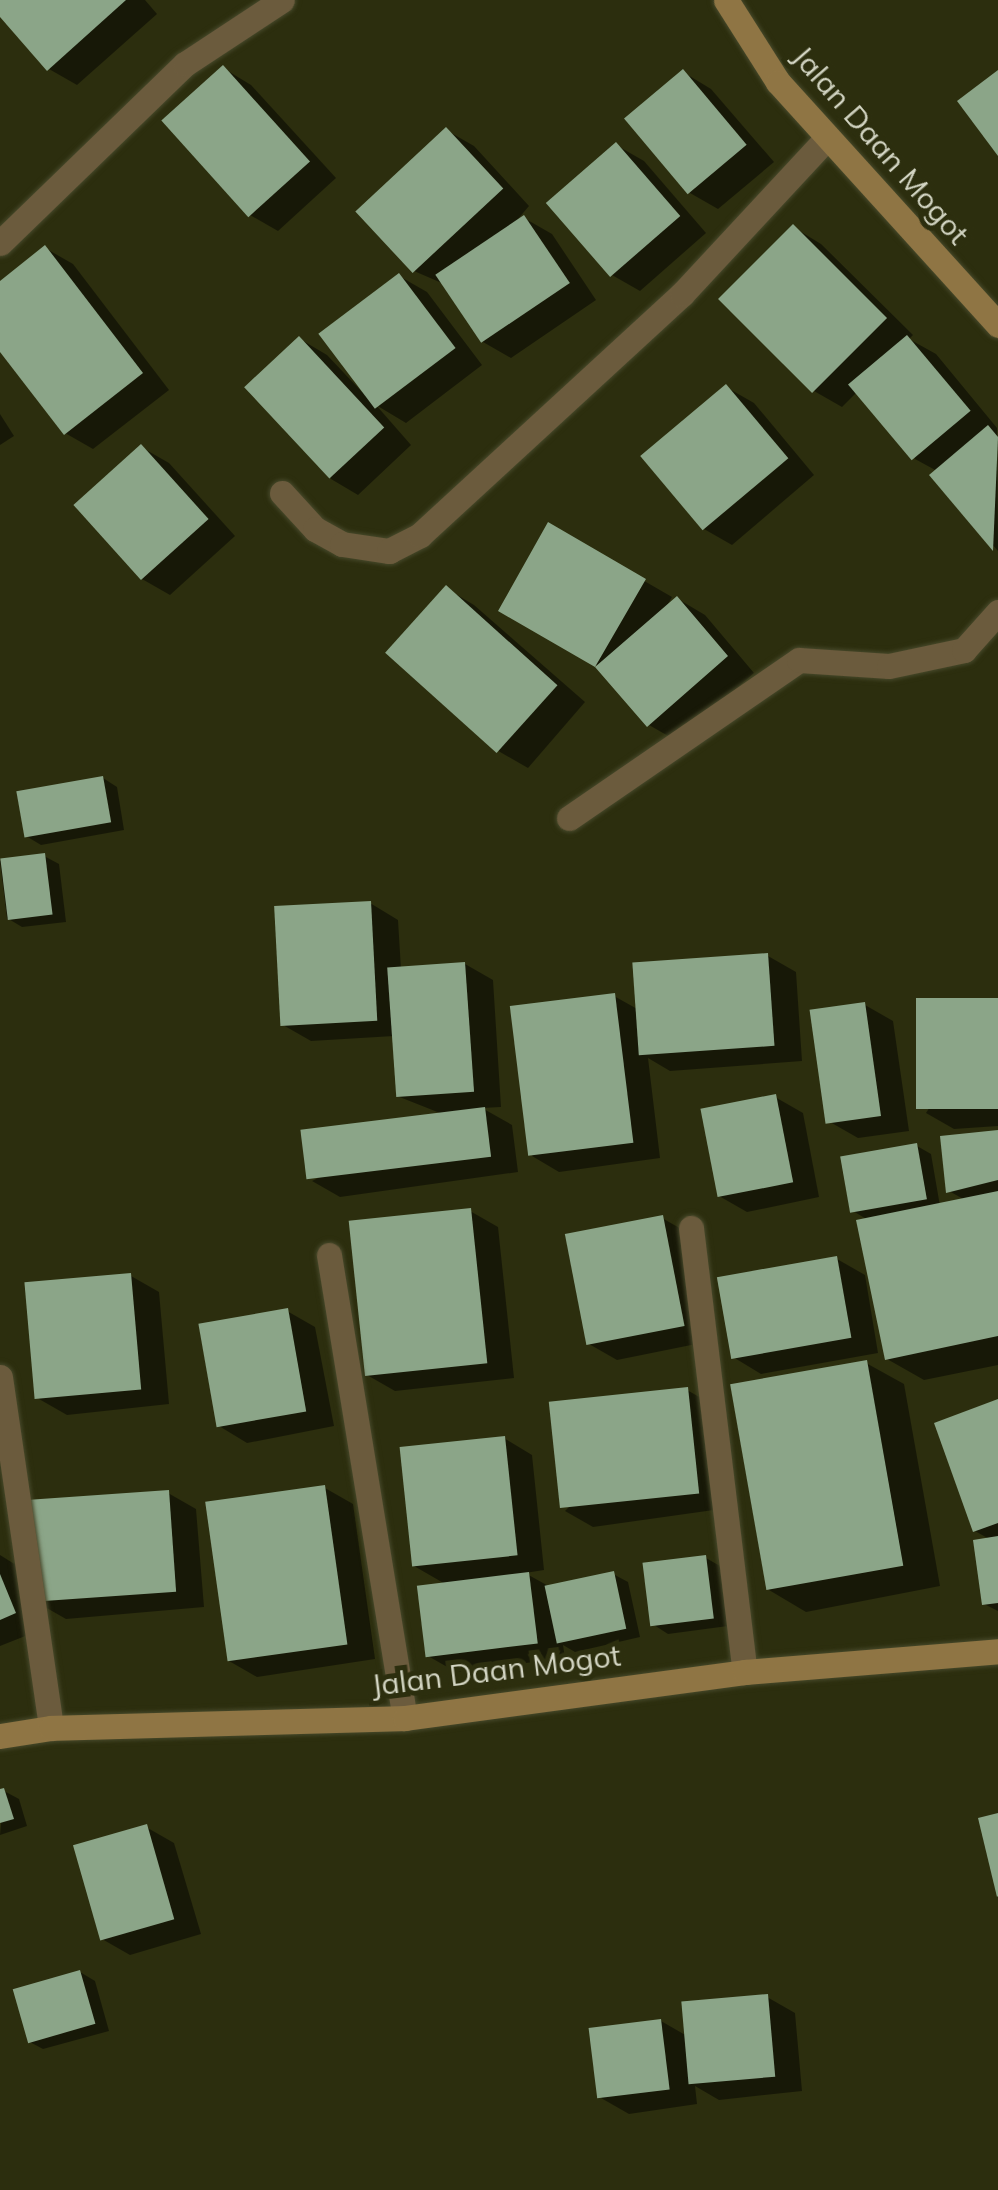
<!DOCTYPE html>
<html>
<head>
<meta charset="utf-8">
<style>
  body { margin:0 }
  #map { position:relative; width:998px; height:2190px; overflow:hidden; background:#2c2e0e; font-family:Mulish,sans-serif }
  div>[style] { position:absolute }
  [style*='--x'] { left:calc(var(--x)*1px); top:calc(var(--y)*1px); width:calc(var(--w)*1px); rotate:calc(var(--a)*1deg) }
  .shadow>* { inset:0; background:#0007 }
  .building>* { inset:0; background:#8ba588; transform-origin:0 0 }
  .roads { filter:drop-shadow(0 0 2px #47492b) drop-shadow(0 0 2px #47492b) }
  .minor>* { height:25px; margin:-12.5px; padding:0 12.5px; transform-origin:12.5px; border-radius:12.5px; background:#6b5b3d }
  .secondary>* { height:25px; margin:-12.5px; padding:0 12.5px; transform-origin:12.5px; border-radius:12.5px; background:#8f7544 }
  span { translate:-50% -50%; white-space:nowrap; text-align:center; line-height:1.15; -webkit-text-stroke:10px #2c2e0e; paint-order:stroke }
  .street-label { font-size:30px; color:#d3d5c3 }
</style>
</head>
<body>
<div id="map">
  <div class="shadow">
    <div style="clip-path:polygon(0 0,145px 0,157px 14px,77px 85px,49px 69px,0 13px)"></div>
    <div style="clip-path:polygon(223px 68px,251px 85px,336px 178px,278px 231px,250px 215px)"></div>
    <div style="clip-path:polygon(683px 72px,711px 89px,774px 162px,718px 209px,690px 193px)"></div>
    <div style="clip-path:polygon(446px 130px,474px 146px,529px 206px,512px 226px,524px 218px,552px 234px,596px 300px,511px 358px,483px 342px,444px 284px,414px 271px)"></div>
    <div style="clip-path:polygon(616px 145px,644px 161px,706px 233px,640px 291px,612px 275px)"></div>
    <div style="clip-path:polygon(793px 227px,821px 244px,913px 335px,909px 339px,936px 354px,997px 428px,998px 551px,932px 475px,937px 471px,915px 459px,858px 391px,842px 407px,814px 391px,722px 300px)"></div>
    <div style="clip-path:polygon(45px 248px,73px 264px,169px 390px,93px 449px,65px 433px,0 348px,0 284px)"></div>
    <div style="clip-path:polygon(399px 276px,427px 292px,482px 365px,406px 423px,376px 405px,411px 445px,358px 495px,331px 479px,300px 339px,327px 355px,362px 392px)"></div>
    <div style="clip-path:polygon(726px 387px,754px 403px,814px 475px,732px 545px,704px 529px,644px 457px)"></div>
    <div style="clip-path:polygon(0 414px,14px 436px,0 445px)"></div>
    <div style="clip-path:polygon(141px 447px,169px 463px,235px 536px,170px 595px,142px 579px)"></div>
    <div style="clip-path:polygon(549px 526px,672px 597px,665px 609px,678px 599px,705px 615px,754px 673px,677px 741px,649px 725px,597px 665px,501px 610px)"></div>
    <div style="clip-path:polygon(447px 589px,474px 605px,585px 702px,528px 768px,500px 752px,389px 653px)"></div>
    <div style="clip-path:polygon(103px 778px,117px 787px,124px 830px,41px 845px,26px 836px)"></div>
    <div style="clip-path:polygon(44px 856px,59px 864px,66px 922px,22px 927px,7px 918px,0 861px)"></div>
    <div style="clip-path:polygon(370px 903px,398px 920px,401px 969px,465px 964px,493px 980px,501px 1107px,482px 1108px,512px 1125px,518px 1172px,340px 1197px,312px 1181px,445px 1115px,397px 1096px,394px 1036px,311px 1041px,283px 1025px)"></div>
    <div style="clip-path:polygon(768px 956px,796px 972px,802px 1061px,670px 1071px,648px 1058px,660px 1158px,559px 1172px,532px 1156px,614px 996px,639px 1010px)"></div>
    <div style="clip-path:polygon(998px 1001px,998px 1126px,954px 1129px,926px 1113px)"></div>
    <div style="clip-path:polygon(865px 1005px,893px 1021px,909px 1131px,858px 1138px,830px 1122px)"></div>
    <div style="clip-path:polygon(775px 1097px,803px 1113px,819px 1197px,747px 1212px,719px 1196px)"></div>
    <div style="clip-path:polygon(998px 1133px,998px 1365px,924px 1380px,887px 1359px,868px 1220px,853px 1211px,917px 1146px,931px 1154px,940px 1206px,965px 1200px,949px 1191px)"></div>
    <div style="clip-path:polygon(470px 1211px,498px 1227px,514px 1378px,395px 1391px,367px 1375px)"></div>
    <div style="clip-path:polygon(662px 1218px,690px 1234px,711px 1341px,617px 1360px,589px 1344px)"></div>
    <div style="clip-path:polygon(837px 1259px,865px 1275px,878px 1353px,761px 1374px,733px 1357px)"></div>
    <div style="clip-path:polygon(131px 1276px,159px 1292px,169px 1404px,67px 1415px,39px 1399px)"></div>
    <div style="clip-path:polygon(287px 1311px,315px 1327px,334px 1426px,247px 1443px,219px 1426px)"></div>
    <div style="clip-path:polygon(866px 1363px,904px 1384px,940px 1586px,806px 1612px,769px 1590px)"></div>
    <div style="clip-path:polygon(687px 1390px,715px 1406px,728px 1508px,593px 1527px,565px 1511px)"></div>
    <div style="clip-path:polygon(998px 1402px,998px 1611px,984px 1604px,991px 1540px,975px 1531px)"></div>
    <div style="clip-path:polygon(504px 1438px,532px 1455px,544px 1570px,525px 1573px,552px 1588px,613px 1574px,628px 1582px,640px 1637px,575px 1652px,563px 1645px,565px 1658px,456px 1672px,428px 1656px,447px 1585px,414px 1566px)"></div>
    <div style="clip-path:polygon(325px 1488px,353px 1504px,375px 1659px,257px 1677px,229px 1661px)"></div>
    <div style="clip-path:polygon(168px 1493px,196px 1509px,204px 1607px,66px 1619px,38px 1603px)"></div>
    <div style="clip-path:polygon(0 1555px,16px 1565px,43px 1629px,0 1646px)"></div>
    <div style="clip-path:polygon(706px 1558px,720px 1566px,728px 1626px,668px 1634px,654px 1625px)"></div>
    <div style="clip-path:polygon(4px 1791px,19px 1799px,27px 1826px,0 1835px)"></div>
    <div style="clip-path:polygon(146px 1827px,174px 1843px,201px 1934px,130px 1955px,102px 1939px)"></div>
    <div style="clip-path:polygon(80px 1972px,95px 1981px,109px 2031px,43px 2049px,28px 2041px)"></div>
    <div style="clip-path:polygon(767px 1997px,795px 2013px,802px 2091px,719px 2100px,695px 2086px,697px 2104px,629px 2114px,601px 2098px,661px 2021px,687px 2036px)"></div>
  </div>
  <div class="building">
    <div style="clip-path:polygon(0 0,126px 0,47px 71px,0 17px)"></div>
    <div style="left:223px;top:65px;width:130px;height:83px;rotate:48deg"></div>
    <div style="left:683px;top:69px;width:99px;height:77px;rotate:50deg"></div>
    <div style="clip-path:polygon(998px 70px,998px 156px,957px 101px)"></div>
    <div style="left:446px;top:127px;width:84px;height:124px;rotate:47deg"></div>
    <div style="left:616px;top:142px;width:98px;height:93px;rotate:49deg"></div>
    <div style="left:524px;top:215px;width:82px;height:107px;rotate:56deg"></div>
    <div style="left:793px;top:224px;width:133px;height:106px;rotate:45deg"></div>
    <div style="clip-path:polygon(45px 245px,143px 373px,64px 435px,0 352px,0 281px)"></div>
    <div style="left:399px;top:273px;width:94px;height:101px;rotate:53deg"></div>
    <div style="left:907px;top:335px;width:99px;height:77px;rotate:50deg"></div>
    <div style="left:299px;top:336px;width:125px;height:75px;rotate:47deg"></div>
    <div style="left:726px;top:384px;width:97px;height:112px;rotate:50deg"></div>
    <div style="clip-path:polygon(988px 425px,998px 437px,993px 551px,929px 475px)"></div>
    <div style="left:141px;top:444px;width:101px;height:91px;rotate:48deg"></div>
    <div style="clip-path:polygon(548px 522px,646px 579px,595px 667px,677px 596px,728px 656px,647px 727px,595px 667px,498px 611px)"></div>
    <div style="left:446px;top:585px;width:150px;height:91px;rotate:42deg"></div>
    <div style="left:103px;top:776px;width:47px;height:88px;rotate:80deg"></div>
    <div style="left:45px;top:853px;width:62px;height:45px;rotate:83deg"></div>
    <div style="left:371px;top:901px;width:120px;height:97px;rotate:87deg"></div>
    <div style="left:768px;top:953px;width:93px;height:136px;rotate:86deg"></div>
    <div style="left:465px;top:962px;width:130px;height:78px;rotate:86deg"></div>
    <div style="left:615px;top:993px;width:151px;height:106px;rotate:83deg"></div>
    <div style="left:998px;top:998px;width:111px;height:82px;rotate:90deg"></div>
    <div style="left:865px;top:1002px;width:115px;height:56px;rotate:82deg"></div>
    <div style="left:776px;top:1094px;width:90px;height:77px;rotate:79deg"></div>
    <div style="left:485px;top:1107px;width:50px;height:186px;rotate:83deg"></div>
    <div style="clip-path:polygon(998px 1130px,998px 1180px,946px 1193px,940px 1136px)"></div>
    <div style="left:917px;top:1143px;width:57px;height:78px;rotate:80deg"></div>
    <div style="clip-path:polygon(998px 1191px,998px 1336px,885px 1360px,856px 1220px)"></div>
    <div style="left:471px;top:1208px;width:156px;height:123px;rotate:84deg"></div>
    <div style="left:663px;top:1215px;width:113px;height:100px;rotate:79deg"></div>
    <div style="left:837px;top:1256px;width:83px;height:122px;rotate:80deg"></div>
    <div style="left:131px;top:1273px;width:117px;height:107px;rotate:85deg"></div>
    <div style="left:288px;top:1308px;width:105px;height:91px;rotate:80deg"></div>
    <div style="left:867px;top:1360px;width:209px;height:139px;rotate:80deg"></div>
    <div style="left:688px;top:1387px;width:107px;height:140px;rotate:84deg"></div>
    <div style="clip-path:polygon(998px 1399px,998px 1523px,973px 1532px,934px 1423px)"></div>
    <div style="left:505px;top:1436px;width:120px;height:106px;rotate:84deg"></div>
    <div style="left:325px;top:1485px;width:161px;height:121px;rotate:82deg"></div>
    <div style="left:169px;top:1490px;width:102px;height:143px;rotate:86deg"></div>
    <div style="clip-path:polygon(998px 1536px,998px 1603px,982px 1605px,973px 1540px)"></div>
    <div style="left:706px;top:1555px;width:64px;height:64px;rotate:83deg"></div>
    <div style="left:614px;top:1571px;width:59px;height:71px;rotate:78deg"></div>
    <div style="left:529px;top:1572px;width:72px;height:113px;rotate:83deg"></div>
    <div style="clip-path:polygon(0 1574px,16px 1613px,0 1620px)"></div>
    <div style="clip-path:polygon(4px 1788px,14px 1819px,0 1823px,0 1789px)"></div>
    <div style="clip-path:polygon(998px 1813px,998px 1896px,997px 1897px,978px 1818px)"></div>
    <div style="left:147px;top:1824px;width:99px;height:77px;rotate:74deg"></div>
    <div style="left:80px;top:1970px;width:56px;height:70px;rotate:74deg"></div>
    <div style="left:768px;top:1994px;width:83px;height:87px;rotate:85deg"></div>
    <div style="left:661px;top:2019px;width:71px;height:73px;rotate:83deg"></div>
  </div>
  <div class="roads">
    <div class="minor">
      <div style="--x:0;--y:243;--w:257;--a:-44.1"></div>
      <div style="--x:185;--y:64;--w:116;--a:-33.4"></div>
      <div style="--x:282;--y:493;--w:49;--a:47.5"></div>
      <div style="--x:315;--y:529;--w:31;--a:29"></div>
      <div style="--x:342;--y:544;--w:48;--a:8.5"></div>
      <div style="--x:389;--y:551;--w:35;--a:-27"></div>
      <div style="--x:420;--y:535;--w:356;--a:-42.6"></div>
      <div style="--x:682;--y:294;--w:213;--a:-47.1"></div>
      <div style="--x:569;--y:818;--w:279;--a:-34.5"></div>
      <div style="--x:799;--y:660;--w:90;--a:3.8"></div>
      <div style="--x:889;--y:666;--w:77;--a:-12"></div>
      <div style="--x:964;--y:650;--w:51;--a:-48.2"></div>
      <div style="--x:691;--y:1228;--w:447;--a:83.1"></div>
      <div style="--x:329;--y:1255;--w:469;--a:80.7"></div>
      <div style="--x:0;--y:1377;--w:355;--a:81.7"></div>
    </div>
    <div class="secondary">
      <div style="--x:726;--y:0;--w:97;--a:57.6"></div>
      <div style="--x:778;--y:82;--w:328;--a:47.8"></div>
      <div style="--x:0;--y:1736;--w:52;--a:-8.9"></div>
      <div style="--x:51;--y:1728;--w:354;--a:-1.6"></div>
      <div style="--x:405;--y:1718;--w:343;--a:-7.7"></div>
      <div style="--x:745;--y:1672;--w:254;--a:-4.7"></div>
    </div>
  </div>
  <div class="street-label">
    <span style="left:881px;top:145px;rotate:49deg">Jalan Daan Mogot</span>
    <span style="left:496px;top:1670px;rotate:-7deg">Jalan Daan Mogot</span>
  </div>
</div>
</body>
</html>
